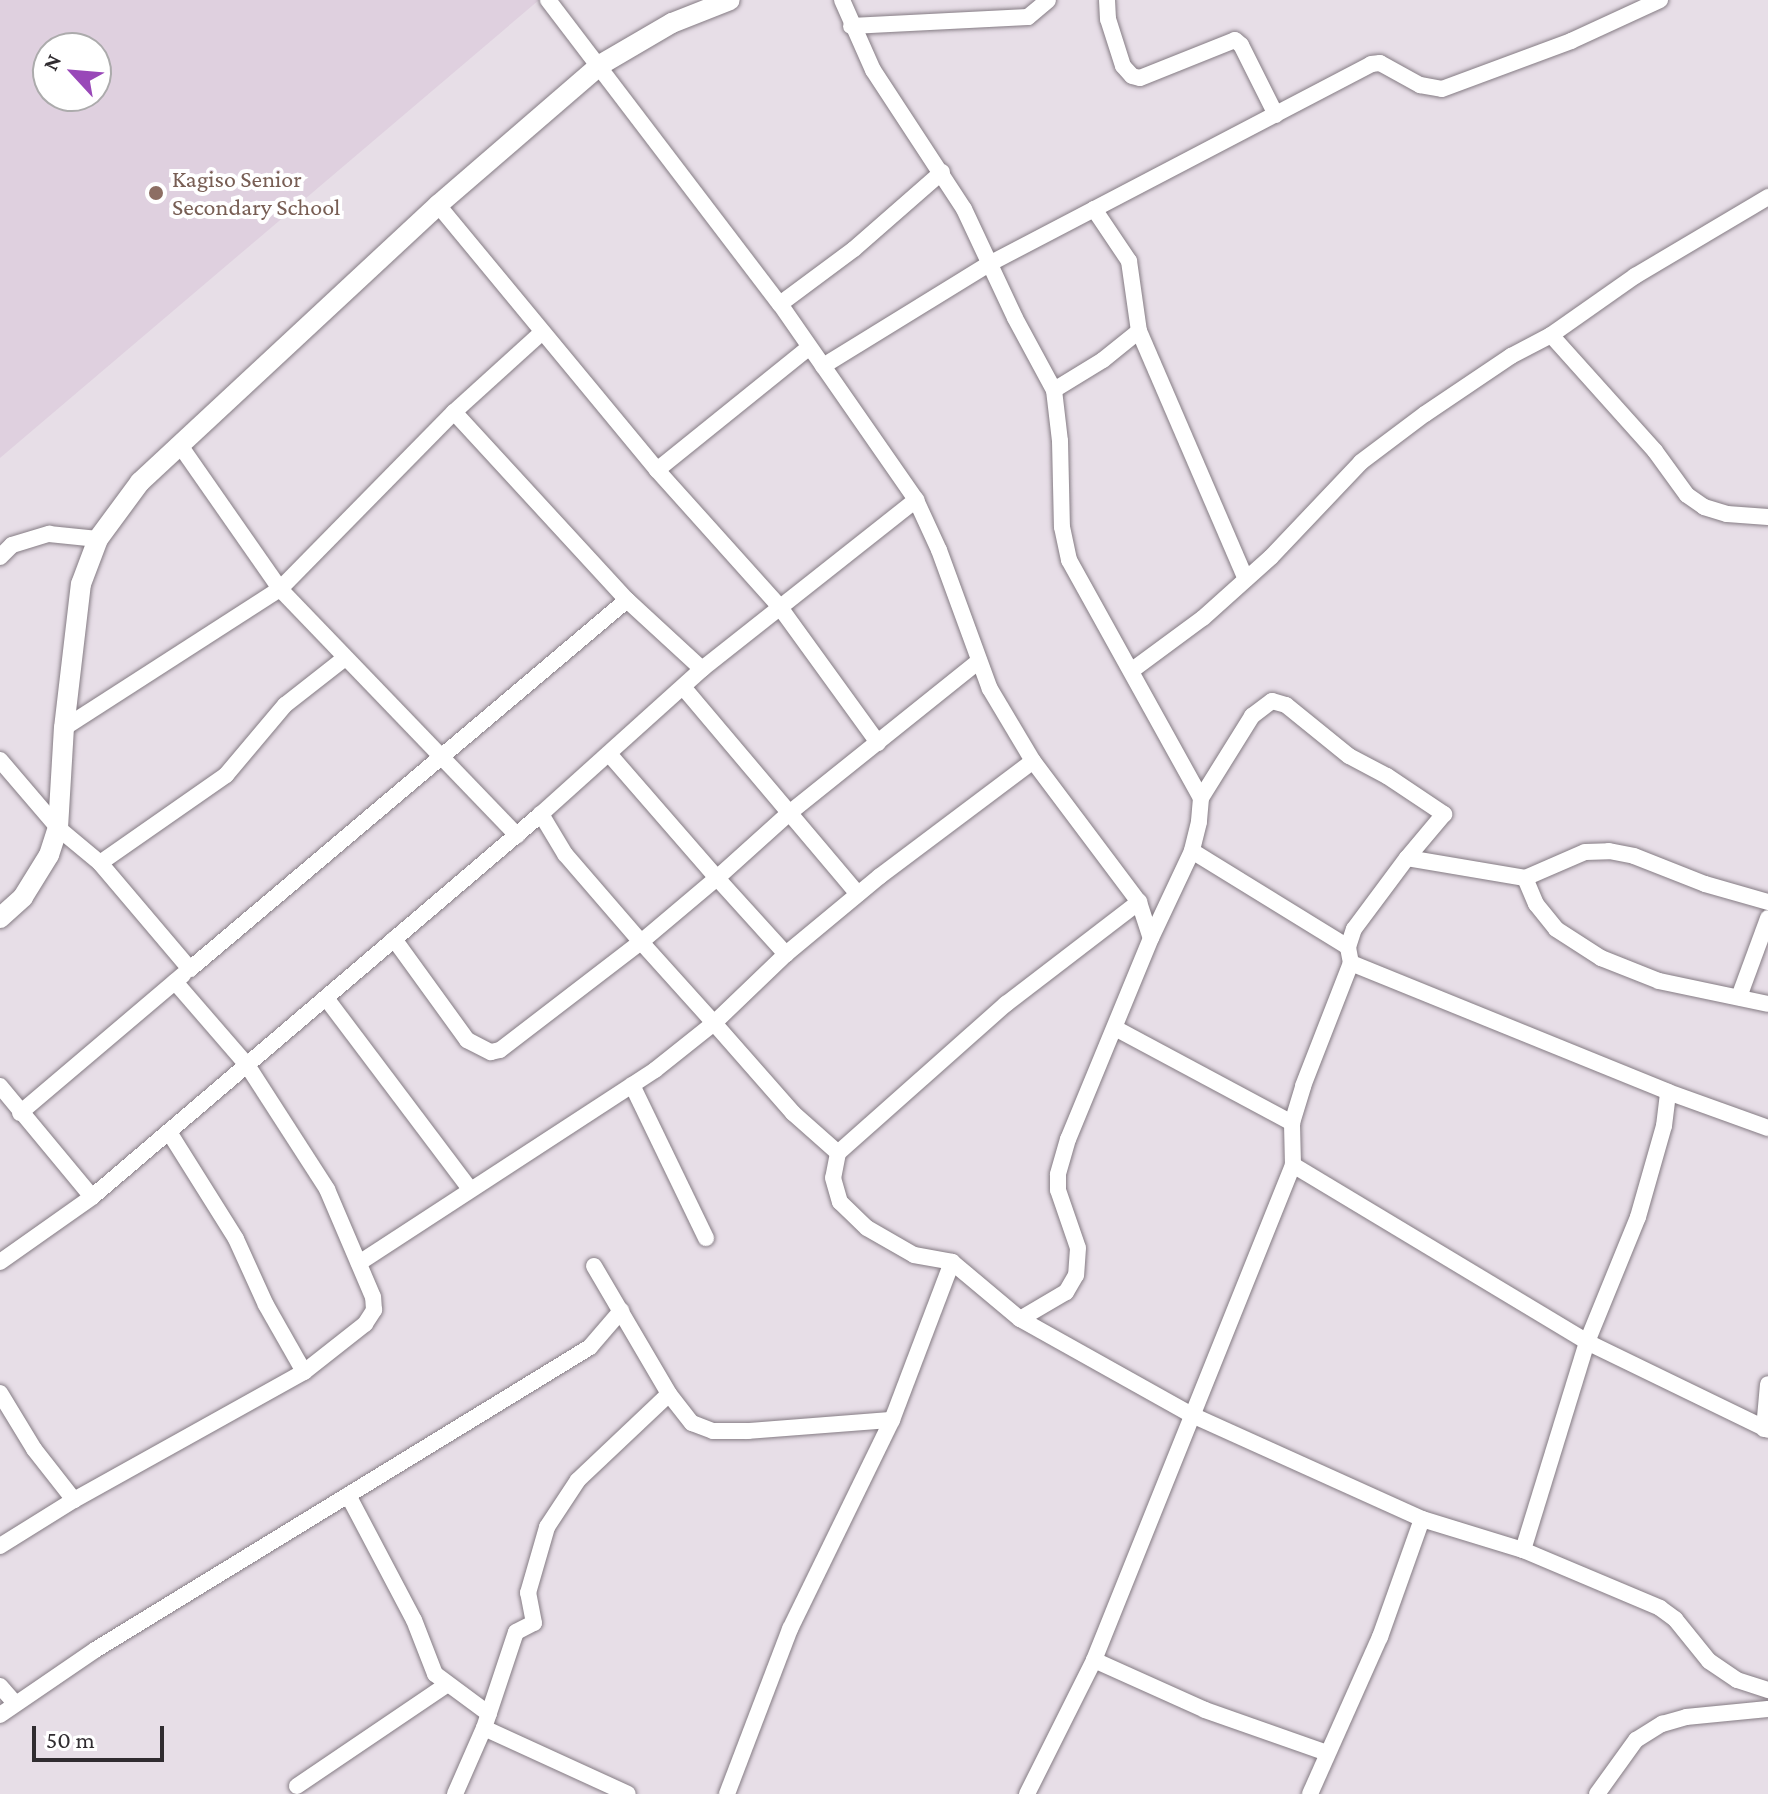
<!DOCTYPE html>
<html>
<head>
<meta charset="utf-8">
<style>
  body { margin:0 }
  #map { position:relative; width:1768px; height:1794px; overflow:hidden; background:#e7dee7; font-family:"Crimson Pro",serif }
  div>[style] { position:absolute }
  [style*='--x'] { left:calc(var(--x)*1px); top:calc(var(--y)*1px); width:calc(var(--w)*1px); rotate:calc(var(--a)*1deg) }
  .built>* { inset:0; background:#dfd0df }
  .roads { filter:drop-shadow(0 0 2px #857c84) drop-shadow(0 0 2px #857c84) }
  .minor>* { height:16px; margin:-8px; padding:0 8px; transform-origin:8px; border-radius:8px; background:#fff }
  .tertiary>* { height:20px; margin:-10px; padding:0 10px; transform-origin:10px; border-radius:10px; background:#fff }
  .dots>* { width:22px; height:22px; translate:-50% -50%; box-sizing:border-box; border:4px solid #fff; border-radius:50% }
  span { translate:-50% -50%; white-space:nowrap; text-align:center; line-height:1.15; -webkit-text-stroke:8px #fff; paint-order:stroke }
  .education-label { font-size:24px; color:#785e54 }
  .left { translate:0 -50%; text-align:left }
  .north { position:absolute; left:32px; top:32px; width:80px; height:80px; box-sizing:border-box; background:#fff; border:2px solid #acabac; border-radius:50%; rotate:296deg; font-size:22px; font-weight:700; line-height:32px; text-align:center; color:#302c30 }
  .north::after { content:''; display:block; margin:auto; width:28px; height:36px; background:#9948b8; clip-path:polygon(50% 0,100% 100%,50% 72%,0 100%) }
  .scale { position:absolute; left:32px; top:1726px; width:132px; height:36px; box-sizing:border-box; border:4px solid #302c30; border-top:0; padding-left:10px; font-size:24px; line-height:28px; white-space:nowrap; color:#302c30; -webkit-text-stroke:6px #fff; paint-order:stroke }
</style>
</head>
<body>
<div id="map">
  <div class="built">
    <div style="clip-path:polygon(evenodd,0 0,539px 0,0 458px,0 0,48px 48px,96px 48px,96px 96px,48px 96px,48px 48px)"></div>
  </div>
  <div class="roads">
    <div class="minor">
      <div style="--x:548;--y:0;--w:382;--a:52.7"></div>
      <div style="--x:780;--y:304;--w:239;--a:55.2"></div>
      <div style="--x:916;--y:500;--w:55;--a:65.3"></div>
      <div style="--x:939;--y:550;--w:148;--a:69.9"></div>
      <div style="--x:990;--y:689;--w:84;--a:59.2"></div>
      <div style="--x:1033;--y:761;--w:176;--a:53.1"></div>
      <div style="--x:1139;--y:902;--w:38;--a:72"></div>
      <div style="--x:842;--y:0;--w:77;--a:66.1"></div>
      <div style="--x:873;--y:70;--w:166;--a:56.8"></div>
      <div style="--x:964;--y:209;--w:120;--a:64.9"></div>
      <div style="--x:1015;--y:318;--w:82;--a:61.6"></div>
      <div style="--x:1054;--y:390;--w:51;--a:83.3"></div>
      <div style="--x:1060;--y:441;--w:86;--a:88.7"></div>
      <div style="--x:1062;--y:527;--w:34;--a:78"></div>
      <div style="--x:1069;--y:560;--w:272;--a:61"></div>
      <div style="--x:1201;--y:798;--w:24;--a:95"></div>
      <div style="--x:1199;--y:822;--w:30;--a:104"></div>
      <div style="--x:1192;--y:851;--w:96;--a:115.2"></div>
      <div style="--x:1151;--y:938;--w:217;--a:112.4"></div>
      <div style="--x:1068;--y:1139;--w:37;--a:106"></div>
      <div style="--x:1058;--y:1175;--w:15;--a:90"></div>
      <div style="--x:1058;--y:1190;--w:61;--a:71"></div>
      <div style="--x:1078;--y:1248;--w:27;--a:94"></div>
      <div style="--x:1076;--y:1275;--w:20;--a:120"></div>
      <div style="--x:1066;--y:1292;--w:53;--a:149.6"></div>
      <div style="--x:1107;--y:0;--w:19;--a:87"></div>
      <div style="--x:1108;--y:19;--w:49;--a:72.3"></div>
      <div style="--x:1123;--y:66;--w:13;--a:48"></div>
      <div style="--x:1132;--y:76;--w:8;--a:14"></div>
      <div style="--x:1140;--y:78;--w:102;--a:-21.8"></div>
      <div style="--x:1235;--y:40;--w:8;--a:40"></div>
      <div style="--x:1241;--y:45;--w:78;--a:63.4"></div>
      <div style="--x:851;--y:26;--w:177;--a:-2.9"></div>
      <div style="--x:1028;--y:17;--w:26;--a:-40"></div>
      <div style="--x:438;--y:205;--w:344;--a:50.4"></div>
      <div style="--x:657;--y:470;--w:183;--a:48.1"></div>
      <div style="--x:779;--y:606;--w:169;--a:54.1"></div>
      <div style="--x:1094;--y:209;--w:63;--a:56.1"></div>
      <div style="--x:1129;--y:261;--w:71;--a:81.9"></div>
      <div style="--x:1139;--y:331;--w:270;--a:66.7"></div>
      <div style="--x:780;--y:304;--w:92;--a:-36.6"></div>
      <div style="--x:854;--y:249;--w:117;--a:-41.2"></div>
      <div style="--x:1551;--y:335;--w:156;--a:48.1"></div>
      <div style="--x:1655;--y:451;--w:54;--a:54"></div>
      <div style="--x:1687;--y:495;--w:21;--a:35"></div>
      <div style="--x:1704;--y:507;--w:24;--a:17"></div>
      <div style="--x:1727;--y:514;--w:41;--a:4.2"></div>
      <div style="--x:823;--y:366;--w:195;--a:-31.6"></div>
      <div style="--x:989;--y:264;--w:431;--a:-27.6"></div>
      <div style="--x:1371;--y:64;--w:9;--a:-6"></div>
      <div style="--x:1380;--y:63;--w:46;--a:28.8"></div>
      <div style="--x:1420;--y:85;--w:22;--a:10"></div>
      <div style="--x:1442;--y:89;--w:138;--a:-20.4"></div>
      <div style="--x:1571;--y:41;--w:98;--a:-24.7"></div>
      <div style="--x:1054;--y:390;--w:57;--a:-31.5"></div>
      <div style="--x:1103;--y:360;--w:46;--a:-38.9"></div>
      <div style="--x:454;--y:412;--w:255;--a:47.4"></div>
      <div style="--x:627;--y:600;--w:102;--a:42.6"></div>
      <div style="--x:179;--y:444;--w:177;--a:55.1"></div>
      <div style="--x:280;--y:589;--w:342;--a:46.1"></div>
      <div style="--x:657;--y:470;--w:194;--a:-38.9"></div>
      <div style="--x:0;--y:557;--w:17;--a:-45"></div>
      <div style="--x:12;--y:545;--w:39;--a:-17"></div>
      <div style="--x:49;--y:534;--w:49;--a:5.8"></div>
      <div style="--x:1131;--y:671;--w:89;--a:-36.4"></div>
      <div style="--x:1203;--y:618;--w:91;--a:-41.9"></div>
      <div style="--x:1271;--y:557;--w:131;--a:-46.5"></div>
      <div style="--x:1361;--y:462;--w:80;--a:-36.9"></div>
      <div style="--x:1425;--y:414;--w:104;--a:-34"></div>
      <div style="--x:1511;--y:356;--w:45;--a:-27.7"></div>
      <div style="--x:1551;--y:335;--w:103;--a:-35.1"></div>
      <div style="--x:1635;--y:276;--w:155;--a:-30.7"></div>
      <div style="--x:683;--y:687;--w:271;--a:49.8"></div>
      <div style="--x:64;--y:728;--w:257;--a:-32.8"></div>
      <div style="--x:280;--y:589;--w:248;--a:-45.5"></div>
      <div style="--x:454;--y:412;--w:118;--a:-42.2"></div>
      <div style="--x:610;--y:755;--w:163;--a:49"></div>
      <div style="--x:717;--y:878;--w:96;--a:-42"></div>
      <div style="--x:788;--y:814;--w:243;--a:-38.7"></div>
      <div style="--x:0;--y:760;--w:89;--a:49.5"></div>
      <div style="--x:58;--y:828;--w:55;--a:39.8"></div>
      <div style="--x:100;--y:863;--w:139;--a:49.7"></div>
      <div style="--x:190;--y:969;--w:572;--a:-40.18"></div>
      <div style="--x:1201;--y:798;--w:97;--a:-58.1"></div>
      <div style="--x:1252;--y:716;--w:25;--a:-37"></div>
      <div style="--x:1272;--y:701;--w:15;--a:16"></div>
      <div style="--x:1286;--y:705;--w:81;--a:39"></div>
      <div style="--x:1349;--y:756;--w:43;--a:27.8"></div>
      <div style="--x:1387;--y:776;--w:69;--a:33.7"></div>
      <div style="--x:1444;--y:814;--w:57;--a:130.1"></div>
      <div style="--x:100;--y:863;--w:154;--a:-34.9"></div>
      <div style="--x:226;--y:775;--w:92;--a:-49.9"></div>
      <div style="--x:285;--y:705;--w:76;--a:-38.1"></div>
      <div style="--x:1525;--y:878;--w:28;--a:67"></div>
      <div style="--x:1536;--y:904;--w:32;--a:51"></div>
      <div style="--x:1556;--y:929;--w:54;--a:32.8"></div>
      <div style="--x:1601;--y:958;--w:62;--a:21.6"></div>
      <div style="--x:1659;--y:981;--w:111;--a:11.9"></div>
      <div style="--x:394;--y:939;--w:125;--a:54.1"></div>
      <div style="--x:467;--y:1040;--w:27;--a:27"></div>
      <div style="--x:491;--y:1052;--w:9;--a:-13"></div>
      <div style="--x:500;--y:1050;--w:178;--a:-37.5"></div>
      <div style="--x:641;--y:942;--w:99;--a:-40.1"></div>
      <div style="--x:717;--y:878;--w:103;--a:47.8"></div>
      <div style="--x:786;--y:954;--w:100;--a:136.2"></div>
      <div style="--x:714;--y:1023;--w:109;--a:-132"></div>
      <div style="--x:641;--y:942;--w:116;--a:-130.8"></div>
      <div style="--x:565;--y:854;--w:47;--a:-121"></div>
      <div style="--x:1348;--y:947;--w:19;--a:-72"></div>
      <div style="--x:1354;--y:929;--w:89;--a:-53.3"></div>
      <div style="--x:1407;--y:858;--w:120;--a:9.6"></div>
      <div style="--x:1525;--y:878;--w:65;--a:-23.4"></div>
      <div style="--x:1585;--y:852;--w:24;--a:-2"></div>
      <div style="--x:1609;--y:851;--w:25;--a:11"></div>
      <div style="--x:1634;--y:856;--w:76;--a:21.5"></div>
      <div style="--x:1705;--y:884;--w:66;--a:15.9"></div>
      <div style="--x:786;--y:954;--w:122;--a:-39.7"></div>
      <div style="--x:880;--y:876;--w:191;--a:-36.9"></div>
      <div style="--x:1351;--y:963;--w:342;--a:22.1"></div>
      <div style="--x:1668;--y:1092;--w:106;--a:19.8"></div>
      <div style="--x:1739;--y:997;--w:84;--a:-69.8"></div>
      <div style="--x:326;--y:998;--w:239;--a:53"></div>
      <div style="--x:1115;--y:1028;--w:201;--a:28.2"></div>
      <div style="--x:632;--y:1085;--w:170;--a:64.2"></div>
      <div style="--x:0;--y:1086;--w:144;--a:50.3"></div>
      <div style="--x:20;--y:1113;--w:214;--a:-40.3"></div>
      <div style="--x:169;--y:1132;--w:126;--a:57.9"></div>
      <div style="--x:236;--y:1239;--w:72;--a:65.6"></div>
      <div style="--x:266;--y:1305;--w:77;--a:60.4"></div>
      <div style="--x:838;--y:1153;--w:225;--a:-41.6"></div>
      <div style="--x:1006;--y:1004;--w:168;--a:-37.5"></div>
      <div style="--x:1293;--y:1165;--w:343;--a:31"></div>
      <div style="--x:1587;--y:1342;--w:201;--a:25.9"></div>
      <div style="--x:0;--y:1262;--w:113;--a:-35.2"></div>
      <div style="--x:92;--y:1197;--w:590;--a:-40.46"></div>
      <div style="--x:541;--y:814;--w:217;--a:-42"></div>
      <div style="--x:702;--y:669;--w:273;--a:-38.3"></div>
      <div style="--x:359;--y:1263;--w:353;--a:-33.1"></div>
      <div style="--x:655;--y:1070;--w:75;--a:-38.5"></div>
      <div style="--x:714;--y:1023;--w:120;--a:48.7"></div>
      <div style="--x:793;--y:1113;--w:60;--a:41.6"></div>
      <div style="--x:838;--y:1153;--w:25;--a:101"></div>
      <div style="--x:833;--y:1178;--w:25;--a:74"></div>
      <div style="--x:840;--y:1202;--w:37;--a:44"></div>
      <div style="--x:867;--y:1228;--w:54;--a:29.9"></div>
      <div style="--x:914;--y:1255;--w:39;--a:10"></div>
      <div style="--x:952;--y:1262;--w:89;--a:40"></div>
      <div style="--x:1020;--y:1319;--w:197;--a:29.2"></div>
      <div style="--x:1192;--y:1415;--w:252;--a:24.3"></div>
      <div style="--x:1422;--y:1519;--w:106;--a:17.1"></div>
      <div style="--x:1523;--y:1550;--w:149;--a:22.9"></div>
      <div style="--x:1660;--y:1608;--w:19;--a:36"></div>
      <div style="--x:1675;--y:1619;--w:54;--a:51"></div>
      <div style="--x:1709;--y:1661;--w:34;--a:34"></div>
      <div style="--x:1737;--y:1680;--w:33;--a:18"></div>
      <div style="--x:594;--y:1266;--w:148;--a:59.6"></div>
      <div style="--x:669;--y:1394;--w:37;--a:52"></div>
      <div style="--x:692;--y:1423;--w:22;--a:21"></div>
      <div style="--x:713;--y:1431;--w:35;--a:0"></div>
      <div style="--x:748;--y:1431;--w:144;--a:-4.4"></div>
      <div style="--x:0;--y:1393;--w:66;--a:58.7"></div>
      <div style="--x:34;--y:1449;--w:65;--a:51.9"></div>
      <div style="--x:1764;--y:1429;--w:45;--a:-84.9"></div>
      <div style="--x:348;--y:1495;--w:141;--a:62.2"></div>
      <div style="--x:414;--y:1620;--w:58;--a:68.7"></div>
      <div style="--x:435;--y:1674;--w:67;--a:36.5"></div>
      <div style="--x:0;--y:1546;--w:87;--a:-31.9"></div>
      <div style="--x:74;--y:1500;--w:263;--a:-29.1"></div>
      <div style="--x:304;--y:1372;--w:78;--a:-38.2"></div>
      <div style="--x:365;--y:1324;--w:17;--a:-57"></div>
      <div style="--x:374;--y:1310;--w:13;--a:-94"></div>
      <div style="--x:373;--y:1297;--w:117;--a:-113.1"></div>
      <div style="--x:327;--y:1189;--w:148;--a:-122.8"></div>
      <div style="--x:247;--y:1065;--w:110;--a:-130.9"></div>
      <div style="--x:1523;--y:1550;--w:218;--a:-72.9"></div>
      <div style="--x:1587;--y:1342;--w:135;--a:-67.8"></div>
      <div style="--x:1638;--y:1217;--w:95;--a:-74.1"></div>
      <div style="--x:1664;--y:1126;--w:34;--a:-83"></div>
      <div style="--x:1094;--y:1660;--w:122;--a:24.2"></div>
      <div style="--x:1205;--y:1710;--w:129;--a:19.4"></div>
      <div style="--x:0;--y:1686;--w:23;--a:49"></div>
      <div style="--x:0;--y:1715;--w:115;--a:-34.4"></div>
      <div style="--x:95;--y:1650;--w:580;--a:-31.47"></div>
      <div style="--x:590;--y:1347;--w:48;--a:-49.3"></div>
      <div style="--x:484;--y:1728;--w:158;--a:24.6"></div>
      <div style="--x:297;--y:1786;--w:180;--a:-34.1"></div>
      <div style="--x:455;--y:1794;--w:72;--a:-66.3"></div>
      <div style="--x:484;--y:1728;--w:101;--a:-71.6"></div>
      <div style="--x:516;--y:1632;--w:20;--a:-27"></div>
      <div style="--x:534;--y:1623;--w:31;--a:-101"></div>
      <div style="--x:528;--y:1593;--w:69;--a:-73.9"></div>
      <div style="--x:547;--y:1527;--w:56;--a:-56.6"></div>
      <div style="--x:578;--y:1480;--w:125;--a:-43.4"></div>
      <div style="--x:727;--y:1794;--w:177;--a:-69.1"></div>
      <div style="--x:790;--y:1629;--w:233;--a:-64"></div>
      <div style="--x:892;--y:1420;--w:169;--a:-69.2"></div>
      <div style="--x:1027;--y:1794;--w:150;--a:-63.4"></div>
      <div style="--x:1094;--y:1660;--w:534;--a:-68.1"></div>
      <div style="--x:1293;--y:1165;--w:42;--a:-91.4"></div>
      <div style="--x:1292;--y:1123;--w:39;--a:-73"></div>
      <div style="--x:1303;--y:1086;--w:132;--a:-68.7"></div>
      <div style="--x:1351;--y:963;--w:16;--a:-101"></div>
      <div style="--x:1348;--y:947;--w:183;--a:-148.4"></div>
      <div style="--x:1310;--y:1794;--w:172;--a:-66"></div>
      <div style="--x:1380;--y:1637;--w:125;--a:-70.4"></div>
      <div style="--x:1597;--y:1794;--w:67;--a:-54.2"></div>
      <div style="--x:1636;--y:1740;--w:31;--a:-32"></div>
      <div style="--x:1662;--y:1724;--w:25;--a:-16"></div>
      <div style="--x:1686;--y:1717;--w:82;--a:-5.6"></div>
    </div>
    <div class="tertiary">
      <div style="--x:0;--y:918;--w:31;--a:-42"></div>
      <div style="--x:23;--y:897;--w:49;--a:-58.2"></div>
      <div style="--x:49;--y:855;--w:28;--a:-72"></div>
      <div style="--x:58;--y:828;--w:100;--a:-86.6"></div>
      <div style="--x:64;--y:728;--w:145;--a:-83.3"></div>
      <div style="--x:81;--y:584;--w:48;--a:-69.3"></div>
      <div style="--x:98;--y:539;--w:71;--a:-53.6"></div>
      <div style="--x:140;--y:482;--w:407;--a:-42.9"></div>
      <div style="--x:438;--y:205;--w:214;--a:-40.8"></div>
      <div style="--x:600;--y:65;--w:83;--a:-30.3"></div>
      <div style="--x:672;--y:23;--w:62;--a:-21.6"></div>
    </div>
  </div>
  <div class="dots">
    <div style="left:156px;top:193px;background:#8d6e63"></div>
  </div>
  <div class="education-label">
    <span class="left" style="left:172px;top:193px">Kagiso Senior<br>Secondary School</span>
  </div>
  <div class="north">N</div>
  <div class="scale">50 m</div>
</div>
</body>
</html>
